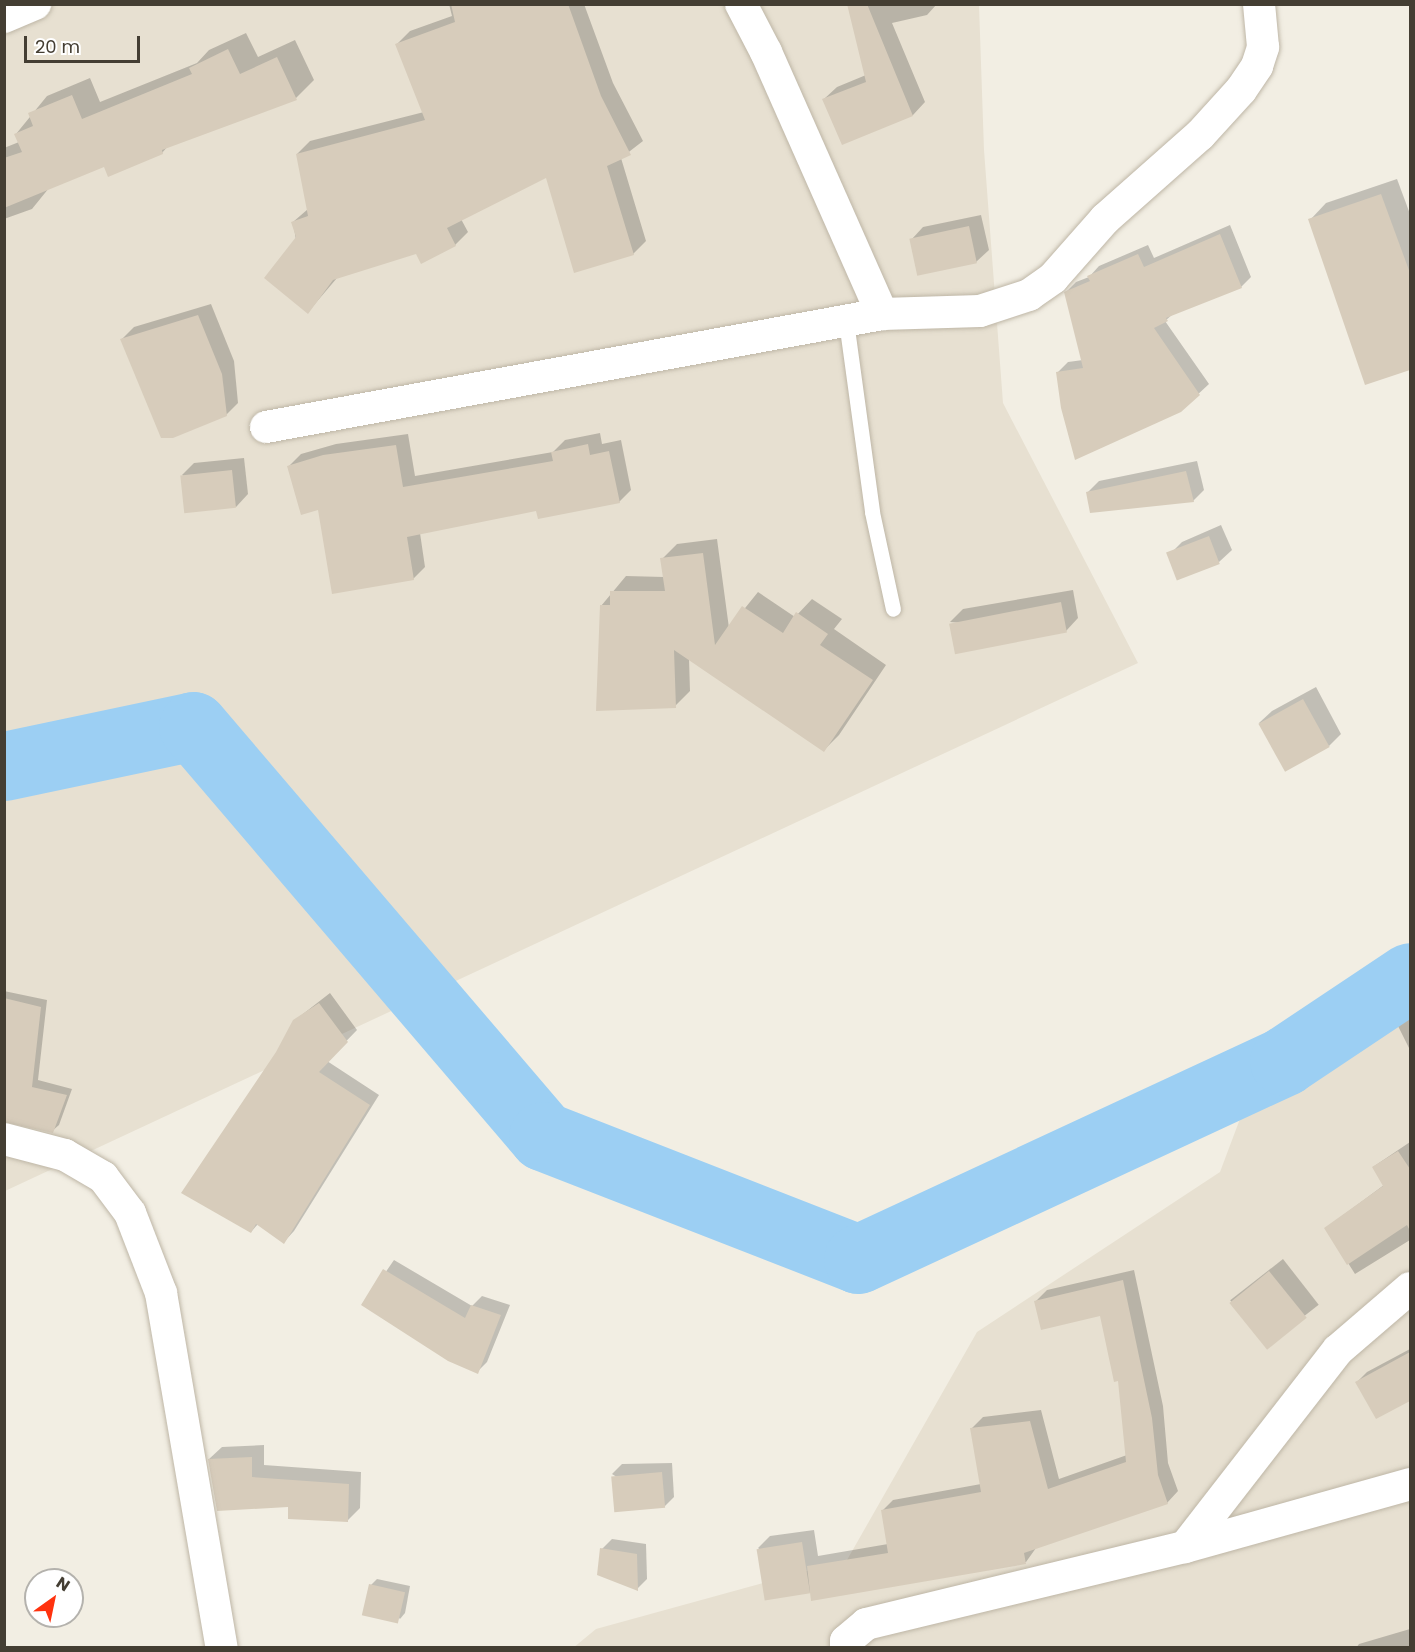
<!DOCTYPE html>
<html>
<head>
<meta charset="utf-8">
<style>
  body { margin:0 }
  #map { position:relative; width:1415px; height:1652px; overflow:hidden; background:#f2eee3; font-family:Poppins,sans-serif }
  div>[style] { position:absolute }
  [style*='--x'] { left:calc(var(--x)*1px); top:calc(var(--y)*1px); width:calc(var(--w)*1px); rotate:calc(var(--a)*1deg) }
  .residential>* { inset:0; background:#e7e0d1 }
  .shadow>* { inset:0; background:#0003; transform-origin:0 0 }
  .river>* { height:69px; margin:-34.5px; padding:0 34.5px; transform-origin:34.5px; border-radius:34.5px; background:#9ccff3 }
  .building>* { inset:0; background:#d7ccbb; transform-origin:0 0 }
  .roads { filter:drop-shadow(0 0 2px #beb6a6) drop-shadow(0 0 2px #beb6a6) }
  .lane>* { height:15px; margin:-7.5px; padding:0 7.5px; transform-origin:7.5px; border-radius:7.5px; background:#fff }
  .street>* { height:32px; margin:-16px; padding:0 16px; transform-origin:16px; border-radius:16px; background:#fff }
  span { translate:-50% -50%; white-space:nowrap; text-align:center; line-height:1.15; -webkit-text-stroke:5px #fff; paint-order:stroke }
  .frame { position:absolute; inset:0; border:6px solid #443e33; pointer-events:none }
  .north { position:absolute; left:24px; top:1568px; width:60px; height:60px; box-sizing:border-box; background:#fff; border:2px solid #b4b2ad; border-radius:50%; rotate:33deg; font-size:16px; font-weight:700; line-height:24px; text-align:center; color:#443e33 }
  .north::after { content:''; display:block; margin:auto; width:21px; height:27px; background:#ff320e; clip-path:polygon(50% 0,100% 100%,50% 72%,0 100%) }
  .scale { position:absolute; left:24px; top:36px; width:116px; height:27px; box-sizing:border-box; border:3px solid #443e33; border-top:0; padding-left:8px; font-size:18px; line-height:21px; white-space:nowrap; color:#443e33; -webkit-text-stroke:4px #fff; paint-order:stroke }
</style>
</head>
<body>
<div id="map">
  <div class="residential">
    <div style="clip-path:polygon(4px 5px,979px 5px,984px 150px,1003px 403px,1138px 663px,5px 1191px)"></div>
    <div style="clip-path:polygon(1410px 952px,1410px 1647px,573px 1648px,596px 1629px,847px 1560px,977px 1332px,1220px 1172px,1261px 1063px)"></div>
  </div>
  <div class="shadow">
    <div style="clip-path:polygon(449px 4px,584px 4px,613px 83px,643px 141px,621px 158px,646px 241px,633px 254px,547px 176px,461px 219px,468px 232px,455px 245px,416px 252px,337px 278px,308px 312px,293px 222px,308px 209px,297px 154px,310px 141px,424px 112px,397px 44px,410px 31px,452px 16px)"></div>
    <div style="clip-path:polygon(849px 4px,937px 4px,927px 15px,892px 23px,925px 102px,913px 115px,843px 143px,824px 99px,837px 87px,866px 75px)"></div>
    <div style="clip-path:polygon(246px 33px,258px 57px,295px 40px,314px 80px,296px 98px,168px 146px,162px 153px,105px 165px,49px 188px,32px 209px,4px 219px,4px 148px,19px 142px,16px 134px,47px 96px,90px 78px,100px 102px,197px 63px,209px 50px)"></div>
    <div style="clip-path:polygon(1397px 179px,1410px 214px,1410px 368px,1366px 383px,1310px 220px,1326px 203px)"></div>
    <div style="clip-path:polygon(981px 215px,989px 250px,976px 262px,911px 240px,923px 227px)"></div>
    <div style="clip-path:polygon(1230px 225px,1251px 277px,1241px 287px,1174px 313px,1165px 321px,1209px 384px,1180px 411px,1058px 372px,1068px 362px,1083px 360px,1066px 292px,1076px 282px,1089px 277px,1099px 266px,1148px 245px,1154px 258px)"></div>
    <div style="clip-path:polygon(211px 304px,234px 361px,238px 403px,226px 415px,122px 339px,134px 327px)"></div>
    <div style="clip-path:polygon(600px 433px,602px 444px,621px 440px,631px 490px,619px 502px,537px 509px,420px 533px,425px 567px,413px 579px,319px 508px,289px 466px,301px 454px,336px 444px,408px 434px,415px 476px,553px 452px,565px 440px)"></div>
    <div style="clip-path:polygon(244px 458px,248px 494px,236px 507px,182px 475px,194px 463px)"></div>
    <div style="clip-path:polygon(1197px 461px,1204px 490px,1193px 501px,1088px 492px,1099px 481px)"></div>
    <div style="clip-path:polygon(1221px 525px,1232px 550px,1219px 562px,1169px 555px,1182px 542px)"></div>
    <div style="clip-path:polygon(717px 539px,729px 628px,758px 592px,795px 617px,812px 599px,842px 619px,834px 629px,886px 665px,839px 735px,824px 750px,689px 658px,690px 691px,675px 706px,601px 606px,626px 576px,664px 577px,662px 559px,677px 544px)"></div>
    <div style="clip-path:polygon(1073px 590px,1078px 618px,1066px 631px,950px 622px,963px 609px)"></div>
    <div style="clip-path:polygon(1316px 687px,1341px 734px,1329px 746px,1259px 723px,1272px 711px)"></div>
    <div style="clip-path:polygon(4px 991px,47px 1000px,38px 1080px,72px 1089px,59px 1125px,52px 1131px,4px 1121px)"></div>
    <div style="clip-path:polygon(330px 993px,357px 1030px,327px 1061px,379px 1095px,294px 1231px,284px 1242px,258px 1224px,251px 1232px,278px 1053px,294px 1021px)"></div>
    <div style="clip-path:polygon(1410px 1007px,1410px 1050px,1395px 1020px)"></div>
    <div style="clip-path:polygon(1410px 1142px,1410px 1240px,1355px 1274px,1326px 1228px,1384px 1185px,1373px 1167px)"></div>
    <div style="left:1283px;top:1259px;width:58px;height:67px;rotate:52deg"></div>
    <div style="clip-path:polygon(394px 1260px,472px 1306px,482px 1296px,510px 1305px,487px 1362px,477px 1372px,363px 1305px)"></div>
    <div style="clip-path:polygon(1134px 1270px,1163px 1406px,1168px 1463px,1178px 1491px,1167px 1503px,1036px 1548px,1026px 1562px,809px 1592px,758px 1548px,770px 1536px,814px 1530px,818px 1556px,888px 1544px,882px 1511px,893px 1500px,981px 1484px,972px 1428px,983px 1417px,1041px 1410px,1059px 1479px,1127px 1455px,1119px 1379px,1101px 1314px,1036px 1301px,1047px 1290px)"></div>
    <div style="clip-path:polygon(1410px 1349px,1410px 1399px,1376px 1417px,1357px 1382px,1367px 1372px)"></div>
    <div style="clip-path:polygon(264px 1445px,264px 1465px,361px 1472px,360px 1508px,348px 1520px,290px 1506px,209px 1459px,222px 1447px)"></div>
    <div style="clip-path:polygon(672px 1463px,674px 1497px,664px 1507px,612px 1474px,622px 1464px)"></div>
    <div style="clip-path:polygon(612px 1539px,646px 1544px,647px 1579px,637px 1589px,602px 1549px)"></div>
    <div style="clip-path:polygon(377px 1579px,410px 1586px,405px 1613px,400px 1619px,371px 1585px)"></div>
    <div style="clip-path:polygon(1410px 1629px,1410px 1648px,1356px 1648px,1359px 1644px)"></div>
  </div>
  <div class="river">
    <div style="--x:4;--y:766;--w:193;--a:-11.9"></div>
    <div style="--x:193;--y:726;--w:539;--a:49.51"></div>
    <div style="--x:543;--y:1136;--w:338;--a:21.3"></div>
    <div style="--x:858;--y:1259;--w:470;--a:-24.9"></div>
    <div style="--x:1284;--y:1061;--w:151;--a:-33.7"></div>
  </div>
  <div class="building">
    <div style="clip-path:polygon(451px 4px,568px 4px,601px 96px,631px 155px,607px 166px,634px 255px,574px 273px,546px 178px,447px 228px,456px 246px,421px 264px,416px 254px,333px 280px,308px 314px,264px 278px,296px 237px,291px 222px,308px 216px,296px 154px,425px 120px,395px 44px,455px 22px)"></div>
    <div style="clip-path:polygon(847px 4px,867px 4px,913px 116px,842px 145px,822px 99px,866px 82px)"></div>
    <div style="clip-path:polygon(228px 49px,240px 74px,277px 57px,297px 100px,162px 150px,163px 154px,108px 177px,104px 167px,4px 208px,4px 158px,22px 152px,14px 134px,33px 126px,28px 113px,72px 95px,82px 119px,192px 74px,189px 68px)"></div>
    <div style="clip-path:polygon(1381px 194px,1410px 273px,1410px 370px,1365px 385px,1308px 219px)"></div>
    <div style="left:969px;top:226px;width:38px;height:61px;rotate:78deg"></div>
    <div style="clip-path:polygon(1220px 234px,1242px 288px,1166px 318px,1168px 321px,1154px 328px,1200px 395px,1181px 412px,1075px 460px,1061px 408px,1056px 372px,1083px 368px,1064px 292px,1090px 281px,1087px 276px,1138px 254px,1144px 267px)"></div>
    <div style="clip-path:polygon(198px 315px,222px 374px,227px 416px,173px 438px,161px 438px,120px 339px)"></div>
    <div style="clip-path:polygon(588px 444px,590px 455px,609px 451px,620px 503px,538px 519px,536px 511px,407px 537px,414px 580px,332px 594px,318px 510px,301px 515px,287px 466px,323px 455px,396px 445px,403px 487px,553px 461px,551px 452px)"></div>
    <div style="left:232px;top:470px;width:38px;height:52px;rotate:84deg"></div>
    <div style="clip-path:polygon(1186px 471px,1194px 502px,1090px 513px,1086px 492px)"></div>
    <div style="left:1209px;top:536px;width:30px;height:46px;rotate:69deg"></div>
    <div style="clip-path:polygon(703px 553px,715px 645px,742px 606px,783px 633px,796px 612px,828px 634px,820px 645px,873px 680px,824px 752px,674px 650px,676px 708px,596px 711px,600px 605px,610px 605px,610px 591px,665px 591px,660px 558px)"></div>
    <div style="left:1061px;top:602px;width:31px;height:114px;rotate:79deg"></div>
    <div style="left:1303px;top:699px;width:55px;height:51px;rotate:61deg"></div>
    <div style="clip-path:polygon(4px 998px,41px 1007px,32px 1087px,67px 1095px,53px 1133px,4px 1122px)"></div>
    <div style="clip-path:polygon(319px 1003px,348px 1042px,319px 1072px,370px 1105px,284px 1244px,256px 1224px,251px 1233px,181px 1193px,276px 1052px,293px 1020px)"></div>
    <div style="clip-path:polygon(1398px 1151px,1410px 1169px,1410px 1231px,1407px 1225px,1347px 1265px,1324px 1228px,1383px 1186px,1372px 1167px)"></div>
    <div style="clip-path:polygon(383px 1269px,465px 1318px,471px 1305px,501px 1315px,478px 1374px,448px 1361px,361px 1305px)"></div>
    <div style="left:1269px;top:1271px;width:60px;height:51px;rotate:51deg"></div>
    <div style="clip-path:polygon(1123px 1280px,1152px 1418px,1158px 1475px,1168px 1504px,1024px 1553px,1026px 1564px,811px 1601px,807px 1566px,888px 1553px,881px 1510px,981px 1492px,970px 1428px,1030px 1421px,1048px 1489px,1126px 1462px,1118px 1381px,1114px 1382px,1100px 1316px,1041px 1330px,1034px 1301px)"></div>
    <div style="clip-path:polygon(1410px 1352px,1410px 1401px,1376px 1419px,1355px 1382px)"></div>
    <div style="clip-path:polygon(252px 1457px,252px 1477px,349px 1484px,348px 1522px,288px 1519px,288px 1507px,217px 1511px,208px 1459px)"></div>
    <div style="left:662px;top:1472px;width:36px;height:51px;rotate:85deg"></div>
    <div style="left:802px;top:1542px;width:52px;height:46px;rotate:81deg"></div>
    <div style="clip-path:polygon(600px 1548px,637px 1554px,638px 1591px,597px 1575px)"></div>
    <div style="left:369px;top:1584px;width:37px;height:32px;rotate:13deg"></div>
  </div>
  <div class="roads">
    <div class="lane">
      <div style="--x:846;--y:321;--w:193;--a:82.2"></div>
      <div style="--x:872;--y:512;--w:99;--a:77.8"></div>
    </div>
    <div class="street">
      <div style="--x:741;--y:4;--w:54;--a:62.5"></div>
      <div style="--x:766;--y:52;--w:287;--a:66.1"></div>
      <div style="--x:4;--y:17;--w:34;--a:-23"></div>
      <div style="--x:266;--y:427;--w:626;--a:-10.39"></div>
      <div style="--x:882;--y:314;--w:98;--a:-1.8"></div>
      <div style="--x:980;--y:311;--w:52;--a:-18.1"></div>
      <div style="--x:1029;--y:295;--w:29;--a:-35"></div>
      <div style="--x:1053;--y:278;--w:79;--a:-48.6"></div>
      <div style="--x:1105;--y:219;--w:127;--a:-41.5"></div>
      <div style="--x:1200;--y:135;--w:61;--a:-47.7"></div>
      <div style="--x:1241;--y:90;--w:29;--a:-56"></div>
      <div style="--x:1257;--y:66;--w:20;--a:-72"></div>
      <div style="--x:1263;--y:47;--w:43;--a:-95.3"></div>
      <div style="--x:4;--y:1139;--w:63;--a:14.7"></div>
      <div style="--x:65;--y:1155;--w:44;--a:30.1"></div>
      <div style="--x:103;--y:1177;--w:45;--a:53.1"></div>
      <div style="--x:130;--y:1213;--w:86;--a:68.8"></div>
      <div style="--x:161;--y:1293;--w:360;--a:80.3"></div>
      <div style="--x:1185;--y:1547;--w:249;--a:-52.2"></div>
      <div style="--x:1338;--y:1350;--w:95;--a:-40.7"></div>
      <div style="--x:846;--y:1648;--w:7;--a:-90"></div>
      <div style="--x:846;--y:1641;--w:26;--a:-40"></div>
      <div style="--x:866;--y:1624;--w:328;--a:-13.6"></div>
      <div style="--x:1185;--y:1547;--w:234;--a:-15.6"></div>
    </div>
  </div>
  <div class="frame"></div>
  <div class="north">N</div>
  <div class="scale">20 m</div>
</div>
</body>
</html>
